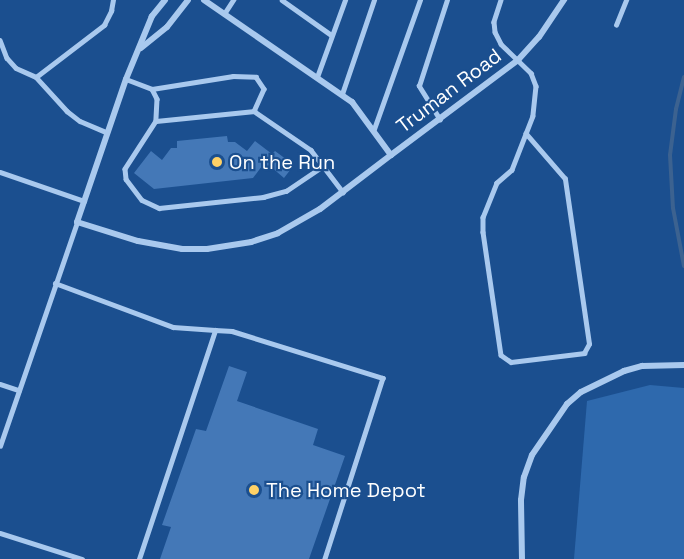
<!DOCTYPE html>
<html>
<head>
<meta charset="utf-8">
<style>
  body { margin:0 }
  #map { position:relative; width:684px; height:559px; overflow:hidden; background:#1b4f8f; font-family:"Space Grotesk",sans-serif }
  div>[style] { position:absolute }
  [style*='--x'] { left:calc(var(--x)*1px); top:calc(var(--y)*1px); width:calc(var(--w)*1px); rotate:calc(var(--a)*1deg) }
  .green>* { inset:0; background:#2e69ad }
  .stream>* { height:4px; margin:-2px; padding:0 2px; transform-origin:2px; border-radius:2px; background:#3c6290 }
  .building>* { inset:0; background:#4478b7 }
  .service>* { height:4.5px; margin:-2.25px; padding:0 2.25px; transform-origin:2.25px; border-radius:2.25px; background:#a9c9ee }
  .minor>* { height:6px; margin:-3px; padding:0 3px; transform-origin:3px; border-radius:3px; background:#a9c9ee }
  .dots>* { width:16px; height:16px; translate:-50% -50%; box-sizing:border-box; border:3px solid #1b4f8f; border-radius:50% }
  span { translate:-50% -50%; white-space:nowrap; text-align:center; line-height:1.15; -webkit-text-stroke:4.5px #1b4f8f; paint-order:stroke }
  .street-label { font-size:20px; color:#fff }
  .poi-label { font-size:20px; color:#fff }
  .left { translate:0 -50%; text-align:left }
</style>
</head>
<body>
<div id="map">
  <div class="green">
    <div style="clip-path:polygon(650px 385px,684px 388px,684px 559px,574px 559px,587px 401px)"></div>
  </div>
  <div class="stream">
    <div style="--x:684;--y:77;--w:33;--a:104"></div>
    <div style="--x:676;--y:109;--w:46;--a:97.4"></div>
    <div style="--x:670;--y:155;--w:53;--a:86.8"></div>
    <div style="--x:673;--y:208;--w:59;--a:79.3"></div>
  </div>
  <div class="building">
    <div style="clip-path:polygon(227px 136px,228px 142px,235px 142px,247px 151px,255px 141px,272px 154px,275px 151px,294px 165px,284px 178px,270px 166px,267px 170px,262px 166px,253px 178px,154px 189px,134px 173px,151px 151px,162px 160px,171px 148px,177px 148px,177px 141px)"></div>
    <div style="clip-path:polygon(229px 366px,247px 372px,237px 401px,318px 429px,313px 445px,345px 456px,309px 559px,160px 559px,171px 527px,162px 525px,196px 429px,206px 431px)"></div>
  </div>
  <div class="service">
    <div style="--x:282;--y:0;--w:59;--a:35.3"></div>
    <div style="--x:501;--y:0;--w:23;--a:108"></div>
    <div style="--x:494;--y:22;--w:10;--a:84"></div>
    <div style="--x:495;--y:32;--w:13;--a:63"></div>
    <div style="--x:501;--y:44;--w:42;--a:44"></div>
    <div style="--x:531;--y:73;--w:14;--a:69"></div>
    <div style="--x:536;--y:86;--w:30;--a:96"></div>
    <div style="--x:533;--y:116;--w:58;--a:111.3"></div>
    <div style="--x:512;--y:170;--w:20;--a:139"></div>
    <div style="--x:497;--y:183;--w:37;--a:112"></div>
    <div style="--x:483;--y:217;--w:15;--a:90"></div>
    <div style="--x:483;--y:232;--w:124;--a:81.7"></div>
    <div style="--x:501;--y:355;--w:12;--a:35"></div>
    <div style="--x:511;--y:362;--w:74;--a:-7"></div>
    <div style="--x:584;--y:353;--w:10;--a:-61"></div>
    <div style="--x:589;--y:344;--w:167;--a:-98.3"></div>
    <div style="--x:565;--y:179;--w:60;--a:-130.9"></div>
    <div style="--x:224;--y:14;--w:17;--a:-57"></div>
    <div style="--x:616;--y:25;--w:27;--a:-68"></div>
    <div style="--x:0;--y:40;--w:19;--a:69"></div>
    <div style="--x:7;--y:58;--w:13;--a:48"></div>
    <div style="--x:16;--y:68;--w:22;--a:24"></div>
    <div style="--x:36;--y:77;--w:46;--a:47.6"></div>
    <div style="--x:67;--y:111;--w:16;--a:38"></div>
    <div style="--x:80;--y:121;--w:28;--a:23"></div>
    <div style="--x:36;--y:77;--w:86;--a:-37.4"></div>
    <div style="--x:104;--y:25;--w:16;--a:-63"></div>
    <div style="--x:111;--y:11;--w:11;--a:-80"></div>
    <div style="--x:317;--y:77;--w:82;--a:-70"></div>
    <div style="--x:126;--y:79;--w:28;--a:21"></div>
    <div style="--x:152;--y:89;--w:11;--a:63"></div>
    <div style="--x:157;--y:99;--w:22;--a:93"></div>
    <div style="--x:156;--y:121;--w:57;--a:122.9"></div>
    <div style="--x:125;--y:169;--w:10;--a:84"></div>
    <div style="--x:126;--y:179;--w:26;--a:53"></div>
    <div style="--x:142;--y:200;--w:19;--a:25"></div>
    <div style="--x:159;--y:208;--w:105;--a:-6"></div>
    <div style="--x:263;--y:197;--w:24;--a:-15"></div>
    <div style="--x:286;--y:191;--w:45;--a:-34"></div>
    <div style="--x:152;--y:89;--w:82;--a:-9.1"></div>
    <div style="--x:233;--y:76;--w:23;--a:2"></div>
    <div style="--x:256;--y:77;--w:14;--a:56"></div>
    <div style="--x:264;--y:89;--w:24;--a:114"></div>
    <div style="--x:342;--y:94;--w:99;--a:-71.2"></div>
    <div style="--x:440;--y:120;--w:40;--a:-122"></div>
    <div style="--x:419;--y:86;--w:90;--a:-72"></div>
    <div style="--x:156;--y:121;--w:99;--a:-5.8"></div>
    <div style="--x:254;--y:111;--w:69;--a:34.4"></div>
    <div style="--x:311;--y:150;--w:53;--a:52.7"></div>
    <div style="--x:374;--y:129;--w:137;--a:-70.4"></div>
    <div style="--x:0;--y:172;--w:89;--a:19"></div>
    <div style="--x:55;--y:283;--w:126;--a:20.4"></div>
    <div style="--x:173;--y:327;--w:42;--a:4.1"></div>
    <div style="--x:0;--y:384;--w:20;--a:18"></div>
    <div style="--x:0;--y:446;--w:237;--a:-71"></div>
    <div style="--x:0;--y:533;--w:86;--a:17.6"></div>
    <div style="--x:139;--y:559;--w:241;--a:-71.6"></div>
    <div style="--x:215;--y:330;--w:17;--a:3"></div>
    <div style="--x:232;--y:331;--w:158;--a:17.3"></div>
    <div style="--x:383;--y:378;--w:190;--a:107.8"></div>
  </div>
  <div class="minor">
    <div style="--x:165;--y:0;--w:21;--a:129"></div>
    <div style="--x:152;--y:16;--w:68;--a:112.4"></div>
    <div style="--x:126;--y:79;--w:151;--a:108.9"></div>
    <div style="--x:77;--y:222;--w:64;--a:17.3"></div>
    <div style="--x:138;--y:241;--w:45;--a:10.3"></div>
    <div style="--x:182;--y:249;--w:25;--a:0"></div>
    <div style="--x:207;--y:249;--w:45;--a:-9"></div>
    <div style="--x:251;--y:242;--w:28;--a:-18"></div>
    <div style="--x:278;--y:233;--w:48;--a:-29.7"></div>
    <div style="--x:320;--y:209;--w:89;--a:-37.3"></div>
    <div style="--x:204;--y:0;--w:180;--a:34.6"></div>
    <div style="--x:352;--y:102;--w:66;--a:53.7"></div>
    <div style="--x:391;--y:155;--w:159;--a:-36.8"></div>
    <div style="--x:518;--y:60;--w:31;--a:-48"></div>
    <div style="--x:539;--y:37;--w:45;--a:-56"></div>
    <div style="--x:141;--y:48;--w:33;--a:-39"></div>
    <div style="--x:167;--y:27;--w:34;--a:-52"></div>
    <div style="--x:522;--y:559;--w:59;--a:-91"></div>
    <div style="--x:521;--y:500;--w:23;--a:-83"></div>
    <div style="--x:524;--y:477;--w:23;--a:-70"></div>
    <div style="--x:532;--y:455;--w:62;--a:-55.5"></div>
    <div style="--x:567;--y:404;--w:18;--a:-41"></div>
    <div style="--x:581;--y:392;--w:48;--a:-26"></div>
    <div style="--x:624;--y:371;--w:19;--a:-16"></div>
    <div style="--x:642;--y:366;--w:42;--a:-1.4"></div>
  </div>
  <div class="dots">
    <div style="left:217px;top:162px;background:#ffd166"></div>
    <div style="left:254px;top:490px;background:#ffd166"></div>
  </div>
  <div class="street-label">
    <span style="left:449px;top:91px;rotate:-37deg">Truman Road</span>
  </div>
  <div class="poi-label">
    <span class="left" style="left:229px;top:162px">On the Run</span>
    <span class="left" style="left:266px;top:490px">The Home Depot</span>
  </div>
</div>
</body>
</html>
